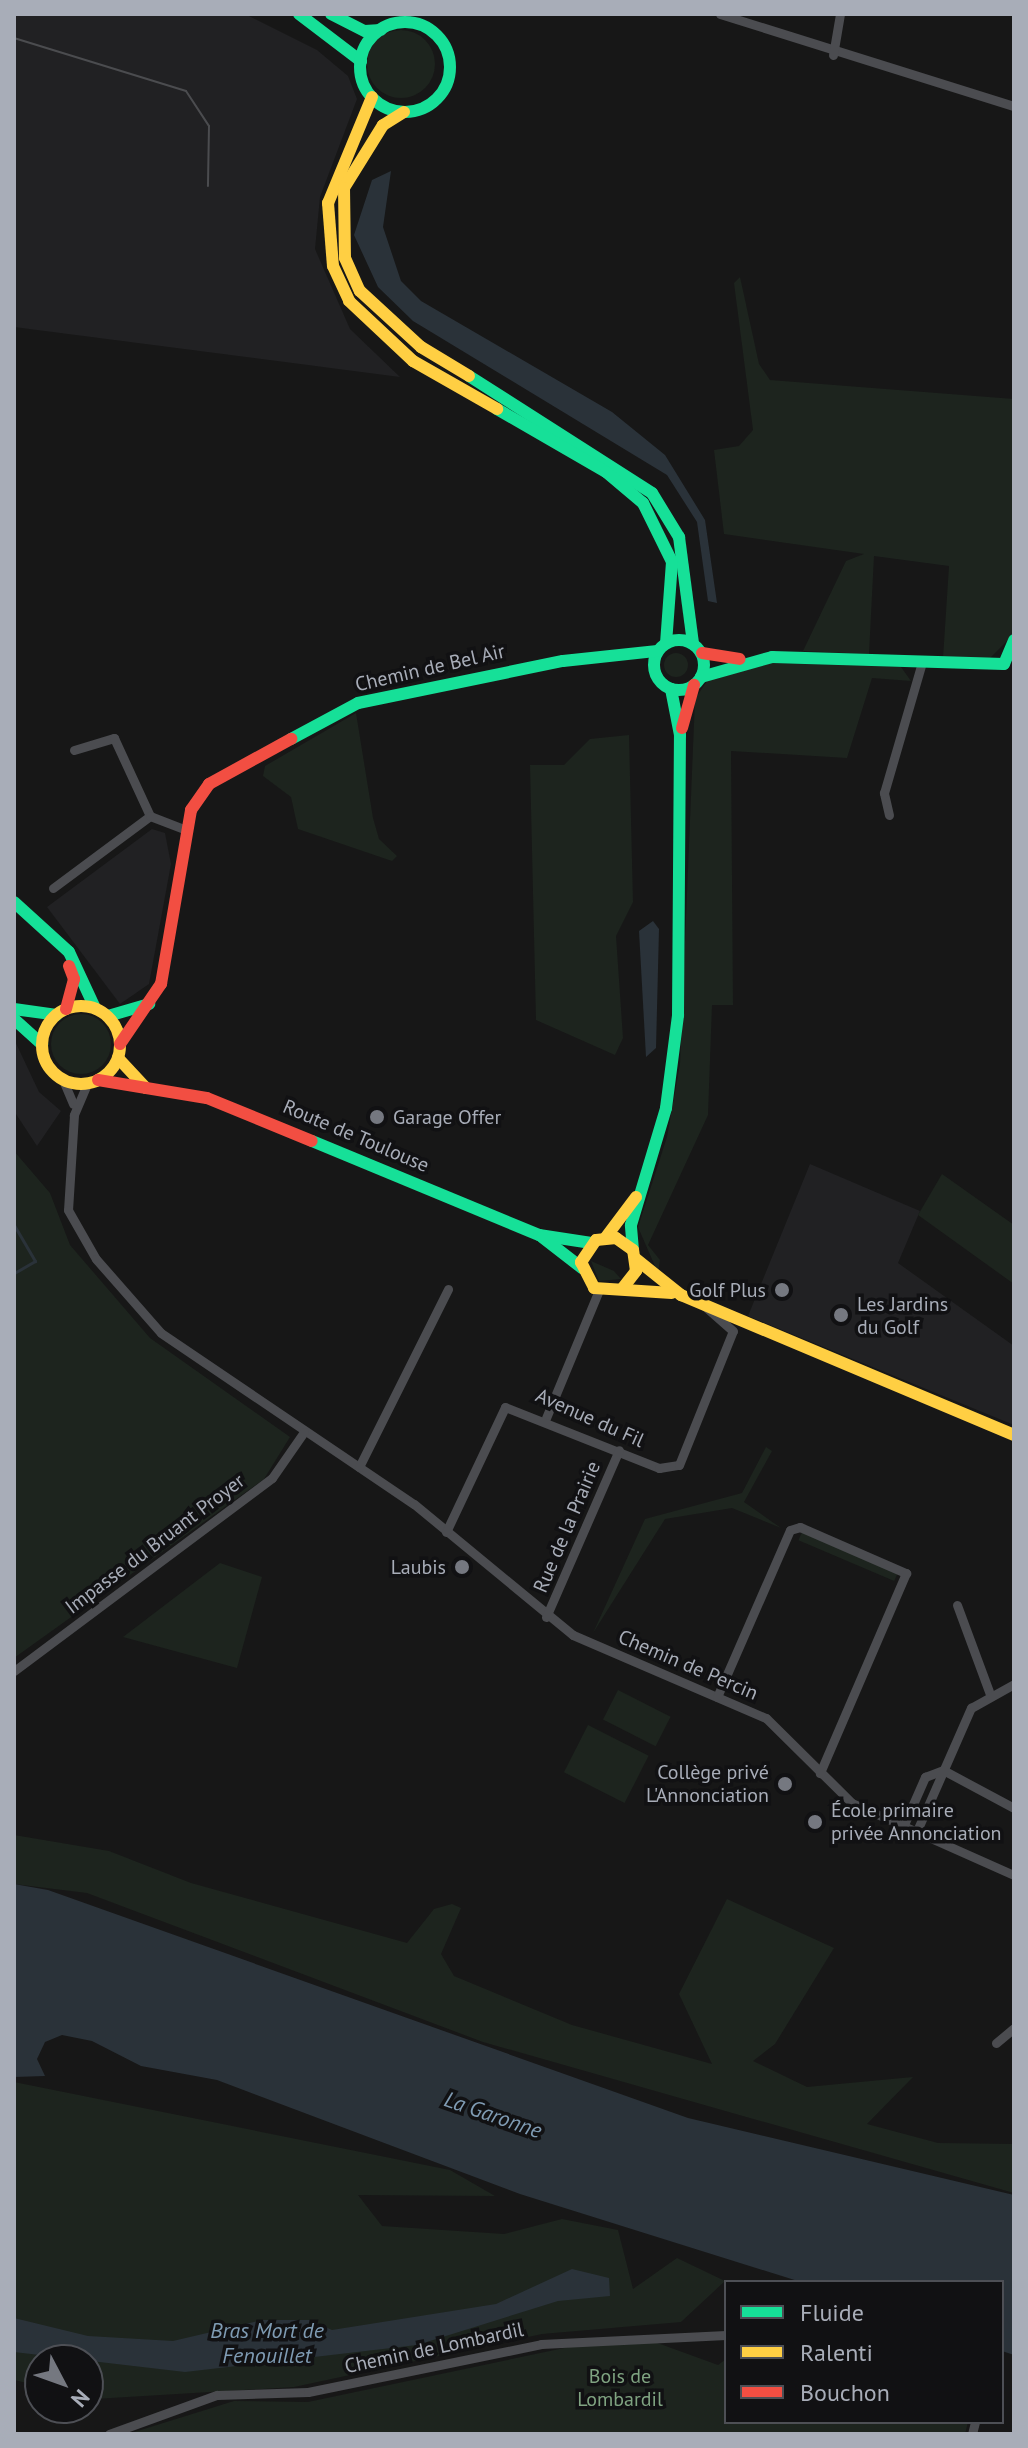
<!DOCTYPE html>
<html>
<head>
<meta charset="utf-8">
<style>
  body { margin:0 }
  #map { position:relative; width:1028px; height:2448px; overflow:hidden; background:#171717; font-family:"PT Sans",sans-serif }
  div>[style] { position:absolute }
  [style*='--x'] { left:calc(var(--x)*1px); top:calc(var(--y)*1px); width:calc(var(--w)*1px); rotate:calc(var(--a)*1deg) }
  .built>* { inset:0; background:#212123 }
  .green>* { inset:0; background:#1d241e; transform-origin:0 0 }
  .round { border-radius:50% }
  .water>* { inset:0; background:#2a3239 }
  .stream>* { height:3px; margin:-1.5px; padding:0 1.5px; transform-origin:1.5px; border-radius:1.5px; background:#2a3239 }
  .street>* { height:9px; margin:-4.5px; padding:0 4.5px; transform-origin:4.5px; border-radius:4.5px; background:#4b4c50 }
  .fast>* { height:12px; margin:-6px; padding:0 6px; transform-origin:6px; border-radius:6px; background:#16e098 }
  .fast>.ring { margin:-6px; padding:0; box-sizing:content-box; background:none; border:12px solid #16e098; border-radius:50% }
  .slow>* { height:12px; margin:-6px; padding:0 6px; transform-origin:6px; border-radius:6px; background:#ffcf43 }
  .slow>.ring { margin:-6px; padding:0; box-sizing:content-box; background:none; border:12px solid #ffcf43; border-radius:50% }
  .jam>* { height:12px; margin:-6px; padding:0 6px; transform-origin:6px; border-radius:6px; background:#f24e42 }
  .tram>* { height:2px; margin:-1px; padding:0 1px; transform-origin:1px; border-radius:1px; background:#4b4c4f }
  .dots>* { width:22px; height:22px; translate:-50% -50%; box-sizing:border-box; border:4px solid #111113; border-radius:50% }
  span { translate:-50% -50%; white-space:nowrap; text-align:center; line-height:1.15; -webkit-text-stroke:7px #111113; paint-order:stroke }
  .street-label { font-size:20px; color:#a8adb8 }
  .poi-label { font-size:20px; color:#a8adb8 }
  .left { translate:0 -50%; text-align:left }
  .right { translate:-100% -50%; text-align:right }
  .park-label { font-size:20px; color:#7fa381 }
  .water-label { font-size:22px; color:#7f9bb3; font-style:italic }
  .frame { position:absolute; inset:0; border:16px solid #a8adb8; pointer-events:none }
  .legend { position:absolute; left:724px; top:2280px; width:280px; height:144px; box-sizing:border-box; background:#111113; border:2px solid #4d4f55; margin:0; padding:10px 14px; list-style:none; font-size:24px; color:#a8adb8 }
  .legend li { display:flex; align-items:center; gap:16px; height:40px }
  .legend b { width:40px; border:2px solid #4d4f55 }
  .north { position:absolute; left:24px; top:2344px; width:80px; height:80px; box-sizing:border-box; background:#111113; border:2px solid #4d4f55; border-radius:50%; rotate:131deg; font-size:22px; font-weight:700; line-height:32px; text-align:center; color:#a8adb8 }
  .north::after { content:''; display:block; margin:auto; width:28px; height:36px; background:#757880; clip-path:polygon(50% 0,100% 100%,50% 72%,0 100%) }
</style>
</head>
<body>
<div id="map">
  <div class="built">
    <div style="clip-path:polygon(14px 14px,245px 14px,317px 50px,348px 76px,357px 99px,320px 197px,315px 249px,350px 329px,400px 377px,14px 327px)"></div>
    <div style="clip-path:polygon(152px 829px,165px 833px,171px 864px,149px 984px,120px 1004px,47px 907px)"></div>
    <div style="clip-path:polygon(14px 1039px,39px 1092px,61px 1111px,37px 1146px,14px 1111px)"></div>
    <div style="clip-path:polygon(810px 1164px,920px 1211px,898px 1263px,1014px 1346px,1014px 1425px,748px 1316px)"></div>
  </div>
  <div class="green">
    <div class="round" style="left:367px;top:30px;width:68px;height:68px"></div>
    <div style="clip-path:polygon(740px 277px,759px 364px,770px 380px,1014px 399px,1014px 634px,988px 660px,943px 658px,949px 566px,874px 556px,869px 654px,803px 651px,846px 561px,864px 554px,724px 534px,714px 450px,739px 446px,753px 430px,734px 283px)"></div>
    <div class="round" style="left:664px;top:653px;width:24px;height:24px"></div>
    <div style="clip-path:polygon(772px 663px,901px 667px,911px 681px,872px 678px,847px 758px,731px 751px,733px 1005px,712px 1005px,708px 1115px,648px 1245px,660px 1260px,658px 1273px,638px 1227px,667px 1137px,680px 1064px,695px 699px,707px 681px)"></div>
    <div style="clip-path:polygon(356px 713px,373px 818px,379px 839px,397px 856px,392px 861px,298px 829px,291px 797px,263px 776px,265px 766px)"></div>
    <div style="clip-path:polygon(629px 735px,633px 902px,616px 936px,623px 1038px,615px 1055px,536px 1020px,530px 765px,564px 765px,590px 739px)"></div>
    <div class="round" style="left:51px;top:1014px;width:60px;height:60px"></div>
    <div style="clip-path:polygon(14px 1151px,50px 1193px,70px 1245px,150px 1338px,290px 1437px,264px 1479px,14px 1658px)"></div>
    <div style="clip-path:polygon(942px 1174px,1014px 1225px,1014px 1284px,918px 1215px)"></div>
    <div style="clip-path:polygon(591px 1261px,614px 1271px,621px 1279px,599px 1281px)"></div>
    <div style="clip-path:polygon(766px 1447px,772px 1451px,744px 1502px,781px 1528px,732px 1508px,665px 1519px,593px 1633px,645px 1519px,742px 1493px)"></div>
    <div style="left:802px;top:1532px;width:104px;height:9px;rotate:23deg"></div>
    <div style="clip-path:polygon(220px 1563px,262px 1577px,237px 1668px,123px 1637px)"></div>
    <div style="left:618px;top:1690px;width:59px;height:33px;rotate:27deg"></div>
    <div style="left:588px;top:1725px;width:68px;height:53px;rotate:27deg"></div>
    <div style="clip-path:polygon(14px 1835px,109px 1851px,191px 1883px,407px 1943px,434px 1909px,452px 1904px,461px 1908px,441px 1954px,454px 1976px,572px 2025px,712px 2064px,679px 1994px,727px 1899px,834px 1948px,775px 2044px,753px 2061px,807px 2087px,913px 2077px,867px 2124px,938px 2143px,1014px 2144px,1014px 2193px,483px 2042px,87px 1893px,14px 1884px)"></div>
    <div style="clip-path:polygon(14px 2082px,450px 2170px,495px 2196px,358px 2195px,382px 2226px,504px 2234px,562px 2219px,618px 2230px,633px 2289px,677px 2258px,725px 2281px,681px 2322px,542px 2334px,294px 2387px,94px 2399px,88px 2397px,88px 2360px,40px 2360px,40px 2386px,14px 2380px)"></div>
    <div style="clip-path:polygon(652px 2341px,718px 2365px,726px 2359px,726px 2422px,968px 2422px,965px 2434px,128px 2434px,234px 2401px,308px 2402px,569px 2347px)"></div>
  </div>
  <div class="water">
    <div style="clip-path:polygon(391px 171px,383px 227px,401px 281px,421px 301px,612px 412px,665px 455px,705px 520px,717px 603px,708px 601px,697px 522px,667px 475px,413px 321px,378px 287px,354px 235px,372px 180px)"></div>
    <div style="clip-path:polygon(653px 921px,659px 929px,656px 1048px,646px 1057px,639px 931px)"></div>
    <div style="clip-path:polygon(14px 1884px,48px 1890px,688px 2118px,1014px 2195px,1014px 2355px,1002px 2351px,1002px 2282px,801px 2282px,520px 2194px,217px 2080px,141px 2066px,92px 2041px,62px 2035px,45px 2042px,37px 2059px,45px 2076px,14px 2077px)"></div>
    <div style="clip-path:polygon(572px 2269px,609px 2278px,610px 2296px,558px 2301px,417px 2345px,185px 2372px,14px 2352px,14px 2318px,88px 2336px,173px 2341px,262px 2320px,309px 2320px,332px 2330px,496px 2304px)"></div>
  </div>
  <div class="stream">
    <div style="--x:14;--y:1225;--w:42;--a:59.7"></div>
    <div style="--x:35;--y:1261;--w:24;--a:150"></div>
  </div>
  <div class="street">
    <div style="--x:720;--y:14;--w:308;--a:17.4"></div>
    <div style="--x:833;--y:55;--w:42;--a:-80.3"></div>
    <div style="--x:74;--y:750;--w:42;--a:-16.7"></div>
    <div style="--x:114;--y:738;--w:86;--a:65.2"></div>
    <div style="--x:889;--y:815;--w:23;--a:-103"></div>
    <div style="--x:884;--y:793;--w:132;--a:-73.8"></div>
    <div style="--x:53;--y:888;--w:121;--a:-36.6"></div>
    <div style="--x:150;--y:816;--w:40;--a:21"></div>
    <div style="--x:63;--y:1080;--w:26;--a:67"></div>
    <div style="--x:87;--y:1084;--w:34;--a:113"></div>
    <div style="--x:74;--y:1115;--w:95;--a:93.6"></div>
    <div style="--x:68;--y:1210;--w:56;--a:60.3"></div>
    <div style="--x:96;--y:1259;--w:98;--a:48.7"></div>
    <div style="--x:161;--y:1333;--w:305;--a:34.1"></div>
    <div style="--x:414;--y:1504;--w:206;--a:39.5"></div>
    <div style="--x:573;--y:1635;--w:210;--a:23.3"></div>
    <div style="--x:766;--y:1718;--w:121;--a:44.7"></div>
    <div style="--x:852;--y:1803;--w:177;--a:24"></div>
    <div style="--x:546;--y:1418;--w:139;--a:-67.5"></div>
    <div style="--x:359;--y:1467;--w:199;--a:-63.4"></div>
    <div style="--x:446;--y:1532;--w:138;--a:-64.7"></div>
    <div style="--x:505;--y:1407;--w:166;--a:21.6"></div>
    <div style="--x:659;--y:1468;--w:20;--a:-9"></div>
    <div style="--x:679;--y:1465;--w:144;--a:-68.1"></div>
    <div style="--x:733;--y:1331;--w:43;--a:-138.8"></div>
    <div style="--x:957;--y:1605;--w:95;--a:69.7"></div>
    <div style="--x:546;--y:1617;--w:182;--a:-66.4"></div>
    <div style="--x:14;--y:1671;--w:322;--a:-36.8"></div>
    <div style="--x:272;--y:1478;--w:56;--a:-55.2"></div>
    <div style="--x:717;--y:1697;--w:182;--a:-66.4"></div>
    <div style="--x:790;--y:1530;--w:10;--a:-17"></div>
    <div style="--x:800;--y:1527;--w:116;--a:23.5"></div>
    <div style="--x:906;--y:1573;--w:218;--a:113.3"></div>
    <div style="--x:943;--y:1770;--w:81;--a:28.2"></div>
    <div style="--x:903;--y:1827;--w:55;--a:-66.3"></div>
    <div style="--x:925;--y:1777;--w:19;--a:-21"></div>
    <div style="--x:916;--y:1833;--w:137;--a:-66.3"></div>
    <div style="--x:971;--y:1708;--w:49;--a:-29.2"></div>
    <div style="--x:996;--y:2043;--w:23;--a:-40"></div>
    <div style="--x:109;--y:2434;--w:115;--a:-19.9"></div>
    <div style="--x:217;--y:2395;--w:91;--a:-1.9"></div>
    <div style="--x:308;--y:2392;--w:238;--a:-11.6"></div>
    <div style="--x:541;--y:2344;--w:185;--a:-2.8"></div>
    <div style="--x:972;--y:2434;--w:12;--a:-76"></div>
  </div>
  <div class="fast">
    <div style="--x:299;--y:14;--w:78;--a:37.2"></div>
    <div style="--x:331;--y:14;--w:38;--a:27"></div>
    <div style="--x:365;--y:31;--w:16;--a:-4"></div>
    <div class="ring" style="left:360px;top:22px;width:78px;height:78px"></div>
    <div style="--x:469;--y:376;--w:217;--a:32.6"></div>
    <div style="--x:652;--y:493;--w:52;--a:58.5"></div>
    <div style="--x:679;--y:537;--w:108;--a:82.5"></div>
    <div style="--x:497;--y:409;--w:126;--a:30"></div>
    <div style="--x:606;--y:472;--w:48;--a:40"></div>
    <div style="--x:643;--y:503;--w:66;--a:63.8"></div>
    <div style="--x:672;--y:562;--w:81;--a:94.2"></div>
    <div class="ring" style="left:654px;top:640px;width:38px;height:38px"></div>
    <div style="--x:1004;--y:664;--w:26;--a:-67"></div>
    <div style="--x:701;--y:677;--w:74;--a:-15.7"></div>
    <div style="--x:772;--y:657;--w:232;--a:1.7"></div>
    <div style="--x:291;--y:739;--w:76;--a:-28.2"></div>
    <div style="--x:358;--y:703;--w:209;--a:-11.6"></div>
    <div style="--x:563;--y:661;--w:95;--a:-6.1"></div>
    <div style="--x:14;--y:902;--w:74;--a:42.3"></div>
    <div style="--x:69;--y:952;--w:62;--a:65.1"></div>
    <div style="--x:14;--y:1009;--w:43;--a:7.9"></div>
    <div style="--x:108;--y:1016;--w:43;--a:-16.3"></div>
    <div style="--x:14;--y:1019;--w:38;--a:42"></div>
    <div style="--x:312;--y:1141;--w:246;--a:22.5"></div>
    <div style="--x:539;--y:1235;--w:53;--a:8.7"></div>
    <div style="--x:542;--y:1237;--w:51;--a:37.8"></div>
    <div style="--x:633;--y:1250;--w:25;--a:-95"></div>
    <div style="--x:631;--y:1225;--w:122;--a:-73.3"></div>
    <div style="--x:666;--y:1108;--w:94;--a:-82.6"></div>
    <div style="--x:678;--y:1015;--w:280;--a:-89.6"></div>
    <div style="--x:680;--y:735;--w:47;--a:-101.1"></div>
  </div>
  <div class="slow">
    <div style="--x:372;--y:97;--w:115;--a:112.5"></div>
    <div style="--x:328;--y:203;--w:63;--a:85.5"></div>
    <div style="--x:333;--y:266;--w:38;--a:65"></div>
    <div style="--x:349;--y:301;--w:88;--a:43.2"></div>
    <div style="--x:413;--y:361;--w:97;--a:29.7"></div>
    <div style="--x:404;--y:112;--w:25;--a:148"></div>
    <div style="--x:383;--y:125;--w:74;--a:121.8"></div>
    <div style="--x:344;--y:188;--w:70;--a:89.2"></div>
    <div style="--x:345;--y:258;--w:36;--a:66"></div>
    <div style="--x:360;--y:291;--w:83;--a:42.6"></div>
    <div style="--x:421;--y:347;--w:56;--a:31.1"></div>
    <div class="ring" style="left:42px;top:1006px;width:66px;height:66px"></div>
    <div style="--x:118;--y:1058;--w:41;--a:47"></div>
    <div style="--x:606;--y:1237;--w:50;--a:-53.1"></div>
    <div style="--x:636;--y:1259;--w:58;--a:38.7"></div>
    <div style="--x:681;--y:1295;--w:361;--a:22.8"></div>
    <div style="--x:622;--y:1289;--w:23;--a:-52"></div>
    <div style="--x:636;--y:1271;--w:21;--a:-98"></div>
    <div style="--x:633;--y:1250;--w:21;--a:-145"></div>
    <div style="--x:616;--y:1238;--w:20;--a:174"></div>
    <div style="--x:596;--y:1240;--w:27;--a:124"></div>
    <div style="--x:581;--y:1262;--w:29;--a:63"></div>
    <div style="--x:594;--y:1288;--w:78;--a:3.7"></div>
  </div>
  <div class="jam">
    <div style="--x:702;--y:653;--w:38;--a:9"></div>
    <div style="--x:682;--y:728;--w:45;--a:-74.4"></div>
    <div style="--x:66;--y:1009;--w:31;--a:-75"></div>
    <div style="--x:74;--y:979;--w:14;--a:-111"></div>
    <div style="--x:120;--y:1044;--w:73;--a:-55.7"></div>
    <div style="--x:161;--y:984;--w:177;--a:-80.2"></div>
    <div style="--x:191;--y:810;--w:32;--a:-55"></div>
    <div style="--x:209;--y:784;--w:94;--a:-28.8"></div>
    <div style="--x:98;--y:1080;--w:110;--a:9.4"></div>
    <div style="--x:207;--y:1098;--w:113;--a:22.3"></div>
  </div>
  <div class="tram">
    <div style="--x:14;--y:38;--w:180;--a:17.1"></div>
    <div style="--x:186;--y:91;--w:42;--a:56.7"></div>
    <div style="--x:209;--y:126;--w:60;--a:91"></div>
  </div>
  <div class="dots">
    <div style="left:377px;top:1117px;background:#757880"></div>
    <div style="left:782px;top:1290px;background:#757880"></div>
    <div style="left:841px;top:1315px;background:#757880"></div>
    <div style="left:462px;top:1567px;background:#757880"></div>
    <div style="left:785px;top:1784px;background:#757880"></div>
    <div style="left:815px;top:1822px;background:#757880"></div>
  </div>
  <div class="street-label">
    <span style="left:430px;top:668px;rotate:-13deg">Chemin de Bel Air</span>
    <span style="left:356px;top:1136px;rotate:23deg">Route de Toulouse</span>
    <span style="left:590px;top:1418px;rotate:24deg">Avenue du Fil</span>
    <span style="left:567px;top:1527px;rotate:-67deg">Rue de la Prairie</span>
    <span style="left:155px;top:1544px;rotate:-37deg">Impasse du Bruant Proyer</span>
    <span style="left:688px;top:1665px;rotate:23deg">Chemin de Percin</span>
    <span style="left:434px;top:2348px;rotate:-12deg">Chemin de Lombardil</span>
  </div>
  <div class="poi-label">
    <span class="left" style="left:393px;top:1117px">Garage Offer</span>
    <span class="right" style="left:766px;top:1290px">Golf Plus</span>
    <span class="left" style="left:857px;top:1316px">Les Jardins<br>du Golf</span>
    <span class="right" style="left:446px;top:1567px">Laubis</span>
    <span class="right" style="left:769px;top:1784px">Collège privé<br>L'Annonciation</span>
    <span class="left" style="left:831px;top:1822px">École primaire<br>privée Annonciation</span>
  </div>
  <div class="park-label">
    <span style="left:620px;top:2388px">Bois de<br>Lombardil</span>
  </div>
  <div class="water-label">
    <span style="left:493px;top:2115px;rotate:19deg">La Garonne</span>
    <span style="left:267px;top:2343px">Bras Mort de<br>Fenouillet</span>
  </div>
  <div class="frame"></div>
  <ul class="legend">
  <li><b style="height:10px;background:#16e098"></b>Fluide</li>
  <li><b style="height:10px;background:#ffcf43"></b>Ralenti</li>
  <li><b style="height:10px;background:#f24e42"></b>Bouchon</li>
  </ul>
  <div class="north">N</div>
</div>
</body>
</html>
